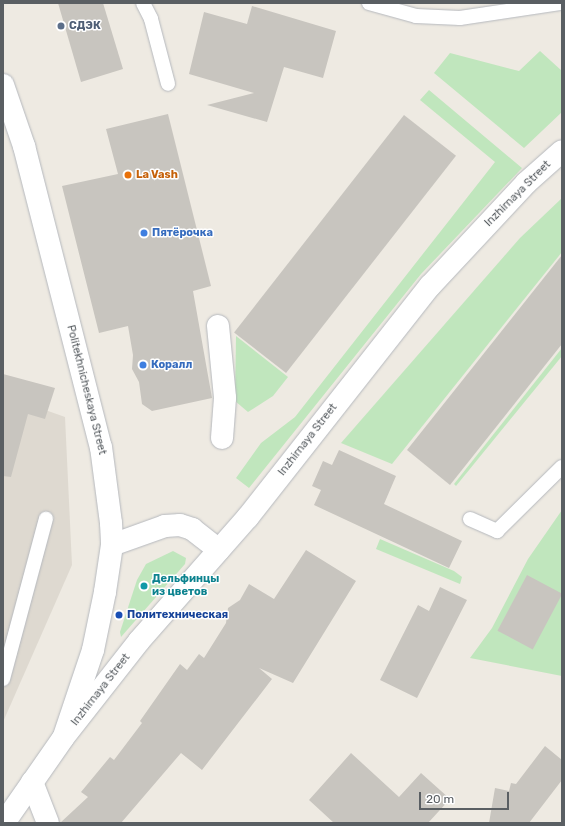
<!DOCTYPE html>
<html>
<head>
<meta charset="utf-8">
<style>
  body { margin:0 }
  #map { position:relative; width:565px; height:826px; overflow:hidden; background:#eeeae2; font-family:Rubik,sans-serif }
  div>[style] { position:absolute }
  [style*='--x'] { left:calc(var(--x)*1px); top:calc(var(--y)*1px); width:calc(var(--w)*1px); rotate:calc(var(--a)*1deg) }
  .education>* { inset:0; background:#ded9d0 }
  .green>* { inset:0; background:#c0e6bd }
  .building>* { inset:0; background:#c8c5bf; transform-origin:0 0 }
  .roads { filter:drop-shadow(0 0 1px #b5b8bd) drop-shadow(0 0 1px #b5b8bd) }
  .service>* { height:14px; margin:-7px; padding:0 7px; transform-origin:7px; border-radius:7px; background:#fff }
  .minor>* { height:22px; margin:-11px; padding:0 11px; transform-origin:11px; border-radius:11px; background:#fff }
  .tertiary>* { height:22px; margin:-11px; padding:0 11px; transform-origin:11px; border-radius:11px; background:#fff }
  .dots>* { width:11px; height:11px; translate:-50% -50%; box-sizing:border-box; border:2px solid #fff; border-radius:50% }
  span { translate:-50% -50%; white-space:nowrap; text-align:center; line-height:1.15; -webkit-text-stroke:3px #fff; paint-order:stroke }
  .service-label { font-size:11px; color:#4e5e75; font-weight:700 }
  .left { translate:0 -50%; text-align:left }
  .food-label { font-size:11px; color:#c56008; font-weight:700 }
  .street-label { font-size:11px; color:#5a5f63 }
  .shop-label { font-size:11px; color:#366cbe; font-weight:700 }
  .culture-label { font-size:11px; color:#0d838f; font-weight:700 }
  .transit-label { font-size:11px; color:#164399; font-weight:700 }
  .frame { position:absolute; inset:0; border:4px solid #5a5f63; pointer-events:none }
  .scale { position:absolute; left:419px; top:792px; width:90px; height:18px; box-sizing:border-box; border:2px solid #5a5f63; border-top:0; padding-left:5px; font-size:12px; line-height:14px; white-space:nowrap; color:#5a5f63; -webkit-text-stroke:3px #fff; paint-order:stroke }
</style>
</head>
<body>
<div id="map">
  <div class="education">
    <div style="clip-path:polygon(3px 395px,65px 417px,72px 565px,3px 722px)"></div>
  </div>
  <div class="green">
    <div style="clip-path:polygon(540px 51px,562px 71px,562px 112px,524px 148px,434px 73px,450px 53px,519px 71px)"></div>
    <div style="clip-path:polygon(429px 90px,522px 168px,421px 274px,249px 488px,236px 478px,261px 443px,295px 417px,495px 162px,420px 100px)"></div>
    <div style="clip-path:polygon(562px 198px,562px 252px,392px 464px,341px 443px,520px 238px)"></div>
    <div style="clip-path:polygon(236px 336px,288px 377px,273px 396px,248px 412px,235px 401px)"></div>
    <div style="clip-path:polygon(562px 348px,562px 356px,456px 486px,454px 484px)"></div>
    <div style="clip-path:polygon(562px 510px,562px 676px,470px 658px,492px 628px,528px 559px)"></div>
    <div style="clip-path:polygon(380px 539px,454px 571px,462px 577px,460px 584px,376px 549px)"></div>
    <div style="clip-path:polygon(173px 551px,186px 558px,185px 564px,121px 637px,120px 632px,137px 580px,146px 564px)"></div>
  </div>
  <div class="building">
    <div style="clip-path:polygon(58px 3px,103px 3px,123px 69px,81px 82px)"></div>
    <div style="clip-path:polygon(252px 6px,336px 31px,323px 78px,284px 67px,267px 122px,207px 105px,254px 93px,189px 74px,204px 12px,247px 24px)"></div>
    <div style="clip-path:polygon(168px 114px,211px 286px,193px 291px,212px 398px,152px 411px,142px 404px,139px 382px,132px 369px,133px 355px,128px 326px,99px 333px,62px 186px,118px 174px,106px 129px)"></div>
    <div style="left:404px;top:115px;width:66px;height:276px;rotate:38deg"></div>
    <div style="clip-path:polygon(562px 255px,562px 344px,450px 485px,407px 450px)"></div>
    <div style="clip-path:polygon(3px 374px,55px 388px,45px 419px,28px 414px,11px 477px,3px 476px)"></div>
    <div style="clip-path:polygon(339px 450px,396px 476px,384px 504px,462px 541px,449px 568px,314px 505px,321px 490px,312px 486px,323px 461px,332px 465px)"></div>
    <div style="clip-path:polygon(306px 550px,356px 581px,293px 683px,259px 668px,272px 679px,202px 770px,181px 753px,121px 823px,60px 823px,88px 797px,81px 792px,110px 757px,114px 760px,142px 723px,140px 721px,180px 664px,187px 670px,199px 654px,204px 658px,226px 623px,228px 608px,240px 600px,249px 584px,274px 599px)"></div>
    <div style="left:527px;top:575px;width:40px;height:63px;rotate:28deg"></div>
    <div style="clip-path:polygon(440px 587px,467px 600px,417px 698px,380px 680px,418px 605px,429px 611px)"></div>
    <div style="clip-path:polygon(545px 746px,562px 760px,562px 780px,529px 823px,489px 823px,495px 788px,509px 791px,511px 783px,516px 784px)"></div>
    <div style="clip-path:polygon(351px 753px,399px 797px,421px 773px,450px 799px,428px 823px,334px 823px,309px 800px)"></div>
  </div>
  <div class="roads">
    <div class="service">
      <div style="--x:143;--y:3;--w:18;--a:63"></div>
      <div style="--x:151;--y:19;--w:67;--a:75.3"></div>
      <div style="--x:369;--y:3;--w:49;--a:15.5"></div>
      <div style="--x:416;--y:16;--w:44;--a:2.6"></div>
      <div style="--x:460;--y:18;--w:101;--a:-8.5"></div>
      <div style="--x:470;--y:519;--w:30;--a:24"></div>
      <div style="--x:497;--y:531;--w:91;--a:-44.6"></div>
      <div style="--x:3;--y:679;--w:166;--a:-75"></div>
    </div>
    <div class="minor">
      <div style="--x:3;--y:85;--w:65;--a:71"></div>
      <div style="--x:24;--y:146;--w:311;--a:75.7"></div>
      <div style="--x:101;--y:447;--w:77;--a:82.5"></div>
      <div style="--x:111;--y:523;--w:22;--a:87"></div>
      <div style="--x:112;--y:545;--w:48;--a:98.5"></div>
      <div style="--x:105;--y:592;--w:59;--a:101.7"></div>
      <div style="--x:93;--y:650;--w:88;--a:108.6"></div>
      <div style="--x:218;--y:326;--w:72;--a:84.4"></div>
      <div style="--x:225;--y:398;--w:40;--a:94.3"></div>
      <div style="--x:112;--y:545;--w:56;--a:-19.7"></div>
      <div style="--x:165;--y:526;--w:15;--a:-4"></div>
      <div style="--x:180;--y:525;--w:13;--a:18"></div>
      <div style="--x:192;--y:529;--w:34;--a:38"></div>
      <div style="--x:32;--y:782;--w:44;--a:68.7"></div>
    </div>
    <div class="tertiary">
      <div style="--x:4;--y:823;--w:103;--a:-55.2"></div>
      <div style="--x:63;--y:738;--w:123;--a:-51.9"></div>
      <div style="--x:139;--y:641;--w:165;--a:-48.7"></div>
      <div style="--x:248;--y:517;--w:294;--a:-51.8"></div>
      <div style="--x:430;--y:286;--w:141;--a:-47"></div>
      <div style="--x:526;--y:183;--w:48;--a:-41.6"></div>
    </div>
  </div>
  <div class="dots">
    <div style="left:61px;top:26px;background:#5c6f8a"></div>
    <div style="left:128px;top:175px;background:#e8710a"></div>
    <div style="left:144px;top:233px;background:#3f7fe0"></div>
    <div style="left:143px;top:365px;background:#3f7fe0"></div>
    <div style="left:144px;top:586px;background:#0f9aa8"></div>
    <div style="left:119px;top:615px;background:#1a4fb4"></div>
  </div>
  <div class="service-label">
    <span class="left" style="left:69px;top:26px">СДЭК</span>
  </div>
  <div class="food-label">
    <span class="left" style="left:136px;top:175px">La Vash</span>
  </div>
  <div class="street-label">
    <span style="left:518px;top:194px;rotate:-45deg">Inzhirnaya Street</span>
    <span style="left:86px;top:390px;rotate:76deg">Politekhnicheskaya Street</span>
    <span style="left:308px;top:440px;rotate:-52deg">Inzhirnaya Street</span>
    <span style="left:101px;top:690px;rotate:-52deg">Inzhirnaya Street</span>
  </div>
  <div class="shop-label">
    <span class="left" style="left:152px;top:233px">Пятёрочка</span>
    <span class="left" style="left:151px;top:365px">Коралл</span>
  </div>
  <div class="culture-label">
    <span class="left" style="left:152px;top:586px">Дельфинцы<br>из цветов</span>
  </div>
  <div class="transit-label">
    <span class="left" style="left:127px;top:615px">Политехническая</span>
  </div>
  <div class="frame"></div>
  <div class="scale">20 m</div>
</div>
</body>
</html>
